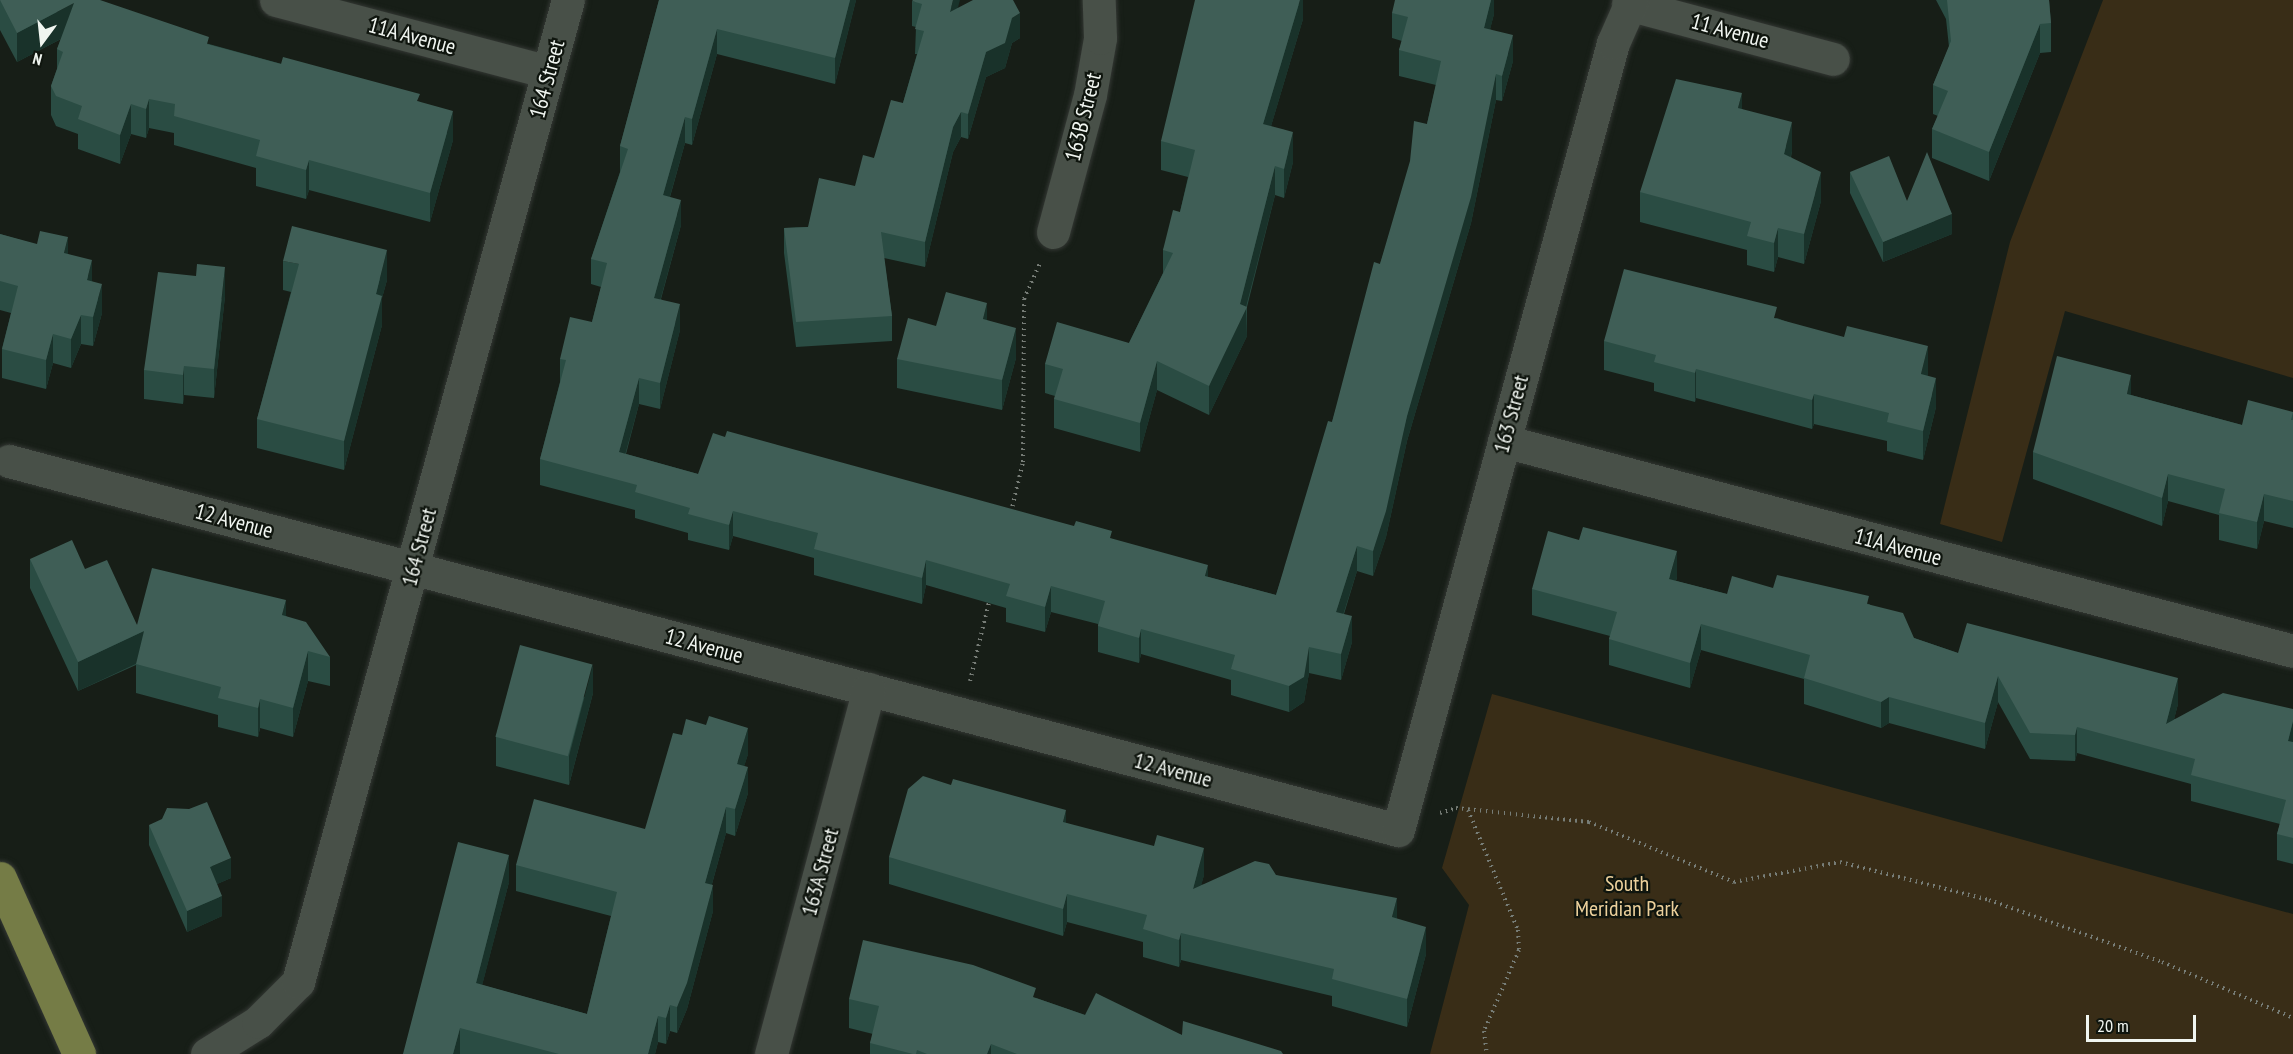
<!DOCTYPE html>
<html>
<head>
<meta charset="utf-8">
<style>
  body { margin:0 }
  #map { position:relative; width:2293px; height:1054px; overflow:hidden; background:#171e17; font-family:"PT Sans Narrow",sans-serif }
  div>[style] { position:absolute }
  [style*='--x'] { left:calc(var(--x)*1px); top:calc(var(--y)*1px); width:calc(var(--w)*1px); rotate:calc(var(--a)*1deg) }
  .green>* { inset:0; background:#392d17 }
  .path>* { height:4px; margin-top:-2px; transform-origin:0; background:repeating-linear-gradient(90deg,#777d77 0 1.5px,transparent 0 6px) }
  .roads { filter:drop-shadow(0 0 2px #333733) drop-shadow(0 0 2px #333733) }
  .minor>* { height:33px; margin:-16.5px; padding:0 16.5px; transform-origin:16.5px; border-radius:16.5px; background:#485048 }
  .primary>* { height:33px; margin:-16.5px; padding:0 16.5px; transform-origin:16.5px; border-radius:16.5px; background:#757c46 }
  .wall>* { inset:0; background:#2a4c43 }
  .shaded-wall>* { inset:0; background:#19322a }
  .building>* { inset:0; background:#3f5e56; transform-origin:0 0 }
  span { translate:-50% -50%; white-space:nowrap; text-align:center; line-height:1.15; -webkit-text-stroke:4.5px #0f150e; paint-order:stroke }
  .street-label { font-size:22px; color:#f0f5f0 }
  .park-label { font-size:22px; color:#edd19c }
  .north { position:absolute; left:12px; top:12px; width:60px; height:60px; -webkit-text-stroke:4px #0f150e; paint-order:stroke; rotate:195deg; font-size:16px; font-weight:700; line-height:24px; text-align:center; color:#f0f5f0 }
  .north::after { content:''; display:block; margin:auto; width:21px; height:27px; background:#f0f5f0; clip-path:polygon(50% 0,100% 100%,50% 72%,0 100%) }
  .scale { position:absolute; left:2086px; top:1015px; width:110px; height:27px; box-sizing:border-box; border:3px solid #f0f5f0; border-top:0; padding-left:8px; font-size:18px; line-height:21px; white-space:nowrap; color:#f0f5f0; -webkit-text-stroke:4px #0f150e; paint-order:stroke }
</style>
</head>
<body>
<div id="map">
  <div class="green">
    <div style="clip-path:polygon(2103px 0,2293px 0,2293px 378px,2065px 311px,2002px 542px,1940px 524px,2010px 242px)"></div>
    <div style="clip-path:polygon(1492px 694px,2293px 914px,2293px 1054px,1430px 1054px,1469px 905px,1442px 868px)"></div>
  </div>
  <div class="path">
    <div style="--x:1011;--y:512;--w:51;--a:-76.5"></div>
    <div style="--x:1023;--y:462;--w:163;--a:-89.6"></div>
    <div style="--x:1024;--y:299;--w:39;--a:-66"></div>
    <div style="--x:970;--y:681;--w:85;--a:-76.5"></div>
    <div style="--x:1468;--y:810;--w:130;--a:67.4"></div>
    <div style="--x:1518;--y:930;--w:20;--a:87"></div>
    <div style="--x:1519;--y:950;--w:88;--a:113.4"></div>
    <div style="--x:1484;--y:1031;--w:23;--a:83"></div>
    <div style="--x:1440;--y:813;--w:17;--a:-17"></div>
    <div style="--x:1456;--y:808;--w:134;--a:6"></div>
    <div style="--x:1589;--y:822;--w:157;--a:22.5"></div>
    <div style="--x:1734;--y:882;--w:108;--a:-10.7"></div>
    <div style="--x:1840;--y:862;--w:154;--a:14.3"></div>
    <div style="--x:1989;--y:900;--w:184;--a:19.7"></div>
    <div style="--x:2162;--y:962;--w:142;--a:23.1"></div>
  </div>
  <div class="roads">
    <div class="minor">
      <div style="--x:276;--y:0;--w:281;--a:14.8"></div>
      <div style="--x:1628;--y:4;--w:212;--a:15"></div>
      <div style="--x:1053;--y:232;--w:142;--a:-74.9"></div>
      <div style="--x:1090;--y:95;--w:58;--a:-80"></div>
      <div style="--x:1100;--y:38;--w:38;--a:-92"></div>
      <div style="--x:1504;--y:441;--w:816;--a:14.9"></div>
      <div style="--x:9;--y:461;--w:1437;--a:14.88"></div>
      <div style="--x:1398;--y:830;--w:816;--a:-74.72"></div>
      <div style="--x:1613;--y:43;--w:47;--a:-66.2"></div>
      <div style="--x:207;--y:1054;--w:60;--a:-32.1"></div>
      <div style="--x:258;--y:1022;--w:57;--a:-45"></div>
      <div style="--x:298;--y:982;--w:1018;--a:-74.63"></div>
      <div style="--x:771;--y:1054;--w:378;--a:-75"></div>
    </div>
    <div class="primary">
      <div style="--x:0;--y:878;--w:193;--a:65.8"></div>
    </div>
  </div>
  <div class="wall">
    <div style="clip-path:polygon(0 0,209px 44px,420px 102px,453px 140px,430px 222px,309px 190px,306px 199px,256px 186px,256px 168px,174px 145px,174px 133px,149px 128px,146px 138px,131px 134px,120px 164px,78px 149px,78px 134px,56px 126px,51px 115px,51px 86px,57px 69px,57px 49px,61px 39px,17px 62px,0 30px)"></div>
    <div style="clip-path:polygon(659px 0,856px 0,835px 84px,717px 54px,692px 145px,685px 143px,670px 197px,681px 225px,661px 299px,680px 330px,660px 409px,639px 404px,626px 454px,698px 474px,1112px 539px,1208px 577px,1276px 595px,1332px 422px,1380px 264px,1427px 124px,1436px 85px,1399px 76px,1399px 50px,1402px 41px,1392px 38px,1392px 13px,1494px 0,1494px 14px,1490px 29px,1513px 61px,1502px 101px,1496px 100px,1471px 223px,1407px 441px,1386px 537px,1373px 576px,1357px 571px,1344px 614px,1352px 642px,1341px 680px,1309px 673px,1304px 702px,1289px 712px,1231px 695px,1231px 680px,1141px 654px,1139px 663px,1098px 652px,1098px 624px,1051px 612px,1045px 632px,1006px 622px,1006px 608px,926px 585px,922px 604px,814px 575px,814px 558px,733px 536px,729px 550px,688px 540px,688px 533px,635px 518px,635px 510px,540px 485px,540px 459px,560px 382px,560px 359px,592px 322px,601px 287px,591px 284px,591px 259px,620px 172px,620px 146px)"></div>
    <div style="clip-path:polygon(1303px 0,1303px 19px,1271px 126px,1293px 162px,1284px 198px,1275px 195px,1247px 307px,1247px 336px,1209px 415px,1157px 390px,1140px 452px,1054px 428px,1054px 399px,1055px 396px,1045px 393px,1045px 364px,1129px 343px,1163px 273px,1163px 250px,1180px 212px,1188px 177px,1161px 170px,1161px 141px)"></div>
    <div style="clip-path:polygon(1936px 0,2049px 0,2051px 23px,2051px 52px,2040px 53px,1989px 181px,1932px 158px,1932px 129px,1938px 116px,1933px 114px,1933px 85px,1949px 47px,1946px 19px)"></div>
    <div style="clip-path:polygon(912px 1px,958px 8px,1020px 38px,1012px 43px,1005px 68px,986px 77px,968px 139px,961px 137px,953px 152px,925px 267px,884px 258px,892px 316px,892px 341px,796px 347px,784px 253px,784px 228px,808px 227px,855px 186px,874px 158px,903px 103px,917px 54px,915px 54px,916px 27px,912px 26px)"></div>
    <div style="clip-path:polygon(1742px 109px,1792px 151px,1791px 157px,1821px 201px,1804px 264px,1778px 257px,1774px 272px,1747px 265px,1747px 250px,1640px 222px,1640px 192px)"></div>
    <div style="clip-path:polygon(1850px 172px,1907px 201px,1952px 234px,1883px 262px,1850px 193px)"></div>
    <div style="clip-path:polygon(0 234px,68px 254px,92px 281px,102px 313px,93px 346px,81px 344px,71px 368px,53px 363px,46px 389px,2px 378px,2px 349px,11px 313px,0 310px)"></div>
    <div style="clip-path:polygon(283px 261px,387px 280px,382px 298px,382px 325px,344px 470px,257px 448px,257px 419px,291px 292px,283px 290px)"></div>
    <div style="clip-path:polygon(225px 296px,214px 398px,184px 395px,183px 404px,144px 399px,144px 370px)"></div>
    <div style="clip-path:polygon(1777px 318px,1927px 376px,1936px 407px,1923px 460px,1887px 451px,1887px 441px,1814px 424px,1812px 429px,1696px 398px,1695px 402px,1654px 391px,1654px 383px,1604px 370px,1604px 341px)"></div>
    <div style="clip-path:polygon(987px 320px,1016px 358px,1002px 410px,897px 388px,897px 359px,936px 326px)"></div>
    <div style="clip-path:polygon(2131px 395px,2242px 425px,2293px 412px,2293px 528px,2264px 521px,2257px 549px,2219px 540px,2219px 515px,2168px 501px,2162px 526px,2033px 479px,2033px 452px)"></div>
    <div style="clip-path:polygon(1579px 540px,1677px 577px,1676px 581px,1727px 594px,1773px 588px,1869px 604px,1914px 638px,1958px 653px,2178px 704px,2174px 719px,2293px 709px,2293px 864px,2277px 860px,2277px 834px,2280px 824px,2191px 801px,2191px 784px,2077px 753px,2075px 761px,2030px 759px,1998px 702px,1985px 749px,1889px 723px,1881px 728px,1804px 704px,1804px 679px,1701px 650px,1690px 688px,1609px 665px,1609px 639px,1610px 636px,1532px 615px,1532px 589px)"></div>
    <div style="clip-path:polygon(30px 559px,85px 569px,137px 625px,286px 616px,330px 657px,330px 686px,308px 681px,293px 737px,260px 728px,258px 737px,218px 727px,218px 715px,136px 693px,136px 665px,78px 691px,30px 588px)"></div>
    <div style="clip-path:polygon(593px 693px,569px 785px,496px 766px,496px 737px)"></div>
    <div style="clip-path:polygon(748px 754px,744px 766px,748px 793px,735px 836px,726px 833px,712px 884px,713px 911px,687px 1009px,677px 1033px,670px 1031px,666px 1044px,658px 1042px,655px 1054px,403px 1054px,509px 882px,482px 985px,587px 1014px,611px 916px,516px 891px,516px 865px,645px 829px)"></div>
    <div style="clip-path:polygon(1066px 823px,1204px 875px,1201px 885px,1276px 875px,1397px 919px,1426px 954px,1407px 1027px,1332px 1006px,1332px 996px,1181px 960px,1179px 967px,1143px 957px,1143px 942px,1067px 922px,1063px 936px,889px 884px,889px 857px)"></div>
    <div style="clip-path:polygon(149px 825px,231px 878px,217px 884px,222px 916px,187px 932px,149px 845px)"></div>
    <div style="clip-path:polygon(1036px 998px,1085px 1015px,1182px 1035px,1283px 1054px,870px 1054px,870px 1043px,873px 1034px,849px 1028px,849px 999px)"></div>
  </div>
  <div class="shaded-wall">
    <div style="clip-path:polygon(850px 0,856px 0,835px 84px,835px 58px)"></div>
    <div style="clip-path:polygon(953px 0,960px 0,950px 37px,950px 12px)"></div>
    <div style="clip-path:polygon(1300px 0,1303px 0,1303px 19px,1263px 153px,1263px 124px)"></div>
    <div style="clip-path:polygon(1491px 0,1494px 0,1494px 14px,1484px 53px,1484px 28px)"></div>
    <div style="clip-path:polygon(74px 3px,74px 32px,17px 62px,17px 33px)"></div>
    <div style="clip-path:polygon(1020px 13px,1020px 38px,1012px 43px,1005px 68px,986px 77px,968px 139px,968px 114px,986px 52px,1012px 18px)"></div>
    <div style="clip-path:polygon(2040px 24px,2040px 53px,1989px 181px,1989px 152px)"></div>
    <div style="clip-path:polygon(717px 29px,717px 54px,692px 145px,692px 119px)"></div>
    <div style="clip-path:polygon(1513px 35px,1513px 61px,1502px 101px,1502px 76px)"></div>
    <div style="clip-path:polygon(1496px 74px,1496px 100px,1471px 223px,1407px 441px,1386px 537px,1373px 576px,1373px 551px,1407px 416px)"></div>
    <div style="clip-path:polygon(1742px 93px,1742px 122px,1738px 108px)"></div>
    <div style="clip-path:polygon(149px 99px,149px 128px,146px 138px,146px 109px)"></div>
    <div style="clip-path:polygon(131px 104px,131px 134px,120px 164px,120px 135px)"></div>
    <div style="clip-path:polygon(453px 111px,453px 140px,430px 222px,430px 193px)"></div>
    <div style="clip-path:polygon(961px 112px,961px 137px,953px 152px,925px 267px,925px 242px,953px 127px)"></div>
    <div style="clip-path:polygon(685px 117px,685px 143px,663px 221px,663px 195px)"></div>
    <div style="clip-path:polygon(1792px 122px,1792px 151px,1784px 183px,1784px 154px)"></div>
    <div style="clip-path:polygon(1293px 132px,1293px 162px,1284px 198px,1284px 169px)"></div>
    <div style="clip-path:polygon(309px 160px,309px 190px,306px 199px,306px 170px)"></div>
    <div style="clip-path:polygon(1275px 166px,1275px 195px,1246px 307px,1247px 336px,1209px 415px,1209px 386px,1240px 304px)"></div>
    <div style="clip-path:polygon(1821px 172px,1821px 201px,1804px 264px,1804px 234px)"></div>
    <div style="clip-path:polygon(681px 200px,681px 225px,654px 323px,654px 298px)"></div>
    <div style="clip-path:polygon(1952px 214px,1952px 234px,1883px 262px,1883px 242px)"></div>
    <div style="clip-path:polygon(1778px 228px,1778px 257px,1774px 272px,1774px 243px)"></div>
    <div style="clip-path:polygon(68px 237px,68px 266px,64px 253px)"></div>
    <div style="clip-path:polygon(387px 250px,387px 280px,382px 298px,382px 325px,344px 470px,344px 441px,376px 294px)"></div>
    <div style="clip-path:polygon(92px 260px,92px 289px,87px 280px)"></div>
    <div style="clip-path:polygon(225px 267px,225px 296px,214px 398px,214px 369px)"></div>
    <div style="clip-path:polygon(102px 284px,102px 313px,93px 346px,93px 317px)"></div>
    <div style="clip-path:polygon(987px 303px,987px 333px,983px 319px)"></div>
    <div style="clip-path:polygon(680px 304px,680px 330px,660px 409px,660px 383px)"></div>
    <div style="clip-path:polygon(81px 315px,81px 344px,71px 368px,71px 339px)"></div>
    <div style="clip-path:polygon(1016px 328px,1016px 358px,1002px 410px,1002px 380px)"></div>
    <div style="clip-path:polygon(53px 334px,53px 363px,46px 389px,46px 360px)"></div>
    <div style="clip-path:polygon(1928px 346px,1928px 375px,1921px 403px,1921px 374px)"></div>
    <div style="clip-path:polygon(1157px 361px,1157px 390px,1140px 452px,1140px 423px)"></div>
    <div style="clip-path:polygon(184px 366px,184px 395px,183px 404px,183px 375px)"></div>
    <div style="clip-path:polygon(1696px 369px,1696px 398px,1695px 402px,1695px 373px)"></div>
    <div style="clip-path:polygon(2131px 375px,2131px 402px,2127px 394px)"></div>
    <div style="clip-path:polygon(639px 378px,639px 404px,619px 477px,619px 452px)"></div>
    <div style="clip-path:polygon(1936px 378px,1936px 407px,1923px 460px,1923px 431px)"></div>
    <div style="clip-path:polygon(1814px 394px,1814px 424px,1812px 429px,1812px 400px)"></div>
    <div style="clip-path:polygon(2168px 474px,2168px 501px,2162px 526px,2162px 498px)"></div>
    <div style="clip-path:polygon(2264px 494px,2264px 521px,2257px 549px,2257px 522px)"></div>
    <div style="clip-path:polygon(733px 511px,733px 536px,729px 550px,729px 525px)"></div>
    <div style="clip-path:polygon(1357px 546px,1357px 571px,1336px 637px,1336px 612px)"></div>
    <div style="clip-path:polygon(1677px 551px,1677px 577px,1669px 605px,1669px 579px)"></div>
    <div style="clip-path:polygon(926px 560px,926px 585px,922px 604px,922px 578px)"></div>
    <div style="clip-path:polygon(1208px 565px,1208px 590px,1205px 576px)"></div>
    <div style="clip-path:polygon(1051px 586px,1051px 612px,1045px 632px,1045px 607px)"></div>
    <div style="clip-path:polygon(286px 600px,286px 630px,282px 615px)"></div>
    <div style="clip-path:polygon(1352px 616px,1352px 642px,1341px 680px,1341px 654px)"></div>
    <div style="clip-path:polygon(1701px 624px,1701px 650px,1690px 688px,1690px 663px)"></div>
    <div style="clip-path:polygon(1141px 629px,1141px 654px,1139px 663px,1139px 638px)"></div>
    <div style="clip-path:polygon(144px 631px,144px 660px,78px 691px,78px 662px)"></div>
    <div style="clip-path:polygon(1309px 647px,1309px 673px,1304px 702px,1289px 712px,1289px 686px)"></div>
    <div style="clip-path:polygon(308px 651px,308px 681px,293px 737px,293px 708px)"></div>
    <div style="clip-path:polygon(593px 664px,593px 693px,569px 785px,569px 756px)"></div>
    <div style="clip-path:polygon(1998px 676px,1998px 702px,1985px 749px,1985px 723px)"></div>
    <div style="clip-path:polygon(2178px 678px,2178px 704px,2166px 750px,2166px 724px)"></div>
    <div style="clip-path:polygon(1889px 697px,1889px 723px,1881px 728px,1881px 702px)"></div>
    <div style="clip-path:polygon(260px 699px,260px 728px,258px 737px,258px 708px)"></div>
    <div style="clip-path:polygon(2293px 721px,2293px 747px,2288px 741px)"></div>
    <div style="clip-path:polygon(2077px 727px,2077px 753px,2075px 761px,2075px 735px)"></div>
    <div style="clip-path:polygon(748px 728px,748px 754px,737px 790px,737px 764px)"></div>
    <div style="clip-path:polygon(748px 767px,748px 793px,735px 836px,735px 809px)"></div>
    <div style="clip-path:polygon(726px 807px,726px 833px,705px 909px,705px 883px)"></div>
    <div style="clip-path:polygon(1066px 810px,1066px 838px,1063px 822px)"></div>
    <div style="clip-path:polygon(1204px 848px,1204px 875px,1193px 917px,1193px 889px)"></div>
    <div style="clip-path:polygon(509px 855px,509px 882px,476px 1009px,476px 983px)"></div>
    <div style="clip-path:polygon(231px 858px,231px 878px,210px 887px,210px 867px)"></div>
    <div style="clip-path:polygon(713px 885px,713px 911px,687px 1009px,677px 1033px,677px 1007px)"></div>
    <div style="clip-path:polygon(1067px 894px,1067px 922px,1063px 936px,1063px 909px)"></div>
    <div style="clip-path:polygon(222px 896px,222px 916px,187px 932px,187px 911px)"></div>
    <div style="clip-path:polygon(1397px 898px,1397px 925px,1392px 917px)"></div>
    <div style="clip-path:polygon(1426px 927px,1426px 954px,1407px 1027px,1407px 999px)"></div>
    <div style="clip-path:polygon(1181px 933px,1181px 960px,1179px 967px,1179px 940px)"></div>
    <div style="clip-path:polygon(670px 1005px,670px 1031px,666px 1044px,666px 1018px)"></div>
    <div style="clip-path:polygon(658px 1016px,658px 1042px,655px 1054px,648px 1054px)"></div>
    <div style="clip-path:polygon(460px 1028px,460px 1054px,453px 1054px)"></div>
    <div style="clip-path:polygon(991px 1044px,991px 1054px,987px 1054px)"></div>
  </div>
  <div class="building">
    <div style="clip-path:polygon(0 0,100px 0,209px 37px,207px 44px,281px 64px,283px 57px,420px 94px,417px 101px,453px 111px,430px 193px,309px 160px,306px 170px,256px 156px,260px 140px,174px 116px,175px 104px,149px 99px,146px 109px,131px 104px,120px 135px,78px 119px,82px 106px,56px 96px,51px 86px,63px 52px,57px 49px,74px 3px,17px 33px)"></div>
    <div style="clip-path:polygon(659px 0,850px 0,835px 58px,717px 29px,692px 119px,685px 117px,663px 195px,681px 200px,654px 298px,680px 304px,660px 383px,639px 378px,619px 452px,698px 474px,713px 433px,725px 437px,727px 431px,1074px 526px,1076px 521px,1112px 531px,1110px 538px,1208px 565px,1205px 576px,1276px 595px,1328px 421px,1332px 422px,1374px 262px,1380px 264px,1410px 161px,1414px 121px,1427px 124px,1441px 61px,1399px 50px,1408px 17px,1392px 13px,1395px 0,1491px 0,1484px 28px,1513px 35px,1502px 76px,1496px 74px,1471px 197px,1407px 416px,1386px 511px,1373px 551px,1357px 546px,1336px 612px,1352px 616px,1341px 654px,1309px 647px,1304px 677px,1289px 686px,1231px 669px,1235px 655px,1141px 629px,1139px 638px,1098px 626px,1105px 601px,1051px 586px,1045px 607px,1006px 596px,1010px 584px,926px 560px,922px 578px,814px 549px,818px 533px,733px 511px,729px 525px,688px 514px,690px 508px,635px 492px,637px 485px,540px 459px,566px 360px,560px 359px,570px 317px,592px 322px,607px 263px,591px 259px,628px 149px,620px 146px)"></div>
    <div style="clip-path:polygon(913px 0,953px 0,950px 12px,973px 0,1013px 0,1020px 13px,1012px 18px,1005px 43px,986px 52px,968px 114px,961px 112px,953px 127px,925px 242px,881px 232px,892px 316px,796px 322px,784px 228px,808px 227px,819px 178px,855px 186px,863px 155px,874px 158px,891px 100px,903px 103px,924px 31px,915px 29px,922px 4px,912px 1px)"></div>
    <div style="clip-path:polygon(1195px 0,1300px 0,1263px 124px,1293px 132px,1284px 169px,1275px 166px,1240px 304px,1247px 307px,1209px 386px,1157px 361px,1140px 423px,1054px 399px,1063px 369px,1045px 364px,1057px 322px,1129px 343px,1173px 253px,1163px 250px,1173px 210px,1180px 212px,1195px 150px,1161px 141px)"></div>
    <div style="clip-path:polygon(1947px 0,2049px 0,2051px 23px,2040px 24px,1989px 152px,1932px 129px,1948px 91px,1933px 85px,1951px 41px)"></div>
    <div style="clip-path:polygon(1676px 79px,1742px 93px,1738px 108px,1792px 122px,1784px 154px,1821px 172px,1804px 234px,1778px 228px,1774px 243px,1747px 236px,1751px 222px,1640px 192px)"></div>
    <div style="clip-path:polygon(1927px 152px,1952px 214px,1883px 242px,1850px 172px,1889px 156px,1907px 201px)"></div>
    <div style="clip-path:polygon(292px 226px,387px 250px,376px 294px,382px 296px,344px 441px,257px 419px,299px 264px,283px 261px)"></div>
    <div style="clip-path:polygon(40px 231px,68px 237px,64px 253px,92px 260px,87px 280px,102px 284px,93px 317px,81px 315px,71px 339px,53px 334px,46px 360px,2px 349px,18px 286px,0 281px,0 234px,37px 244px)"></div>
    <div style="clip-path:polygon(197px 264px,225px 267px,214px 369px,184px 366px,183px 375px,144px 370px,158px 272px,196px 276px)"></div>
    <div style="clip-path:polygon(1624px 269px,1777px 307px,1774px 318px,1844px 337px,1847px 326px,1928px 346px,1921px 374px,1936px 378px,1923px 431px,1887px 422px,1889px 413px,1814px 394px,1812px 400px,1696px 369px,1695px 373px,1654px 362px,1656px 355px,1604px 341px)"></div>
    <div style="clip-path:polygon(946px 292px,987px 303px,983px 319px,1016px 328px,1002px 380px,897px 359px,908px 318px,936px 326px)"></div>
    <div style="clip-path:polygon(2057px 356px,2131px 375px,2127px 394px,2242px 425px,2248px 400px,2293px 412px,2291px 420px,2293px 420px,2293px 501px,2264px 494px,2257px 522px,2219px 513px,2225px 489px,2168px 474px,2162px 498px,2033px 452px)"></div>
    <div style="clip-path:polygon(1583px 527px,1677px 551px,1669px 579px,1727px 594px,1732px 576px,1773px 588px,1777px 575px,1869px 596px,1867px 604px,1903px 613px,1914px 638px,1958px 653px,1967px 623px,2178px 678px,2166px 724px,2223px 693px,2293px 709px,2293px 721px,2288px 741px,2293px 742px,2293px 838px,2277px 834px,2286px 800px,2191px 775px,2195px 759px,2077px 727px,2075px 735px,2030px 733px,1998px 676px,1985px 723px,1889px 697px,1881px 702px,1804px 678px,1810px 655px,1701px 624px,1690px 663px,1609px 639px,1617px 612px,1532px 589px,1548px 531px,1579px 540px)"></div>
    <div style="clip-path:polygon(72px 540px,85px 569px,107px 560px,137px 625px,152px 568px,286px 600px,282px 615px,306px 622px,330px 657px,308px 651px,293px 708px,260px 699px,258px 708px,218px 698px,221px 687px,136px 664px,144px 631px,78px 662px,30px 559px)"></div>
    <div style="left:520px;top:645px;width:75px;height:95px;rotate:15deg"></div>
    <div style="clip-path:polygon(709px 716px,748px 728px,737px 764px,748px 767px,735px 809px,726px 807px,705px 883px,713px 885px,687px 983px,677px 1007px,670px 1005px,666px 1018px,658px 1016px,648px 1054px,559px 1054px,460px 1028px,453px 1054px,403px 1054px,458px 842px,509px 855px,476px 983px,587px 1014px,617px 892px,516px 865px,534px 799px,645px 829px,673px 733px,682px 735px,686px 719px,706px 725px)"></div>
    <div style="clip-path:polygon(923px 776px,951px 785px,953px 779px,1066px 810px,1063px 822px,1154px 846px,1157px 835px,1204px 848px,1193px 889px,1255px 861px,1269px 864px,1276px 875px,1397px 898px,1392px 917px,1426px 927px,1407px 999px,1332px 979px,1334px 969px,1181px 933px,1179px 940px,1143px 929px,1147px 915px,1067px 894px,1063px 909px,889px 857px,908px 789px)"></div>
    <div style="clip-path:polygon(207px 802px,231px 858px,210px 867px,222px 896px,187px 911px,149px 825px,162px 819px,167px 808px,189px 809px)"></div>
    <div style="clip-path:polygon(863px 940px,973px 965px,1036px 988px,1033px 997px,1085px 1015px,1096px 993px,1182px 1035px,1183px 1021px,1281px 1051px,1283px 1054px,1017px 1054px,991px 1044px,987px 1054px,927px 1054px,917px 1050px,916px 1054px,913px 1054px,870px 1043px,879px 1006px,849px 999px)"></div>
  </div>
  <div class="street-label">
    <span style="left:1730px;top:31px;rotate:15deg">11 Avenue</span>
    <span style="left:412px;top:36px;rotate:15deg">11A Avenue</span>
    <span style="left:547px;top:79px;rotate:-75deg">164 Street</span>
    <span style="left:1083px;top:117px;rotate:-76deg">163B Street</span>
    <span style="left:1511px;top:414px;rotate:-75deg">163 Street</span>
    <span style="left:234px;top:521px;rotate:15deg">12 Avenue</span>
    <span style="left:419px;top:547px;rotate:-75deg">164 Street</span>
    <span style="left:1898px;top:547px;rotate:15deg">11A Avenue</span>
    <span style="left:704px;top:646px;rotate:15deg">12 Avenue</span>
    <span style="left:1173px;top:770px;rotate:15deg">12 Avenue</span>
    <span style="left:820px;top:872px;rotate:-75deg">163A Street</span>
  </div>
  <div class="park-label">
    <span style="left:1627px;top:896px">South<br>Meridian Park</span>
  </div>
  <div class="north">N</div>
  <div class="scale">20 m</div>
</div>
</body>
</html>
